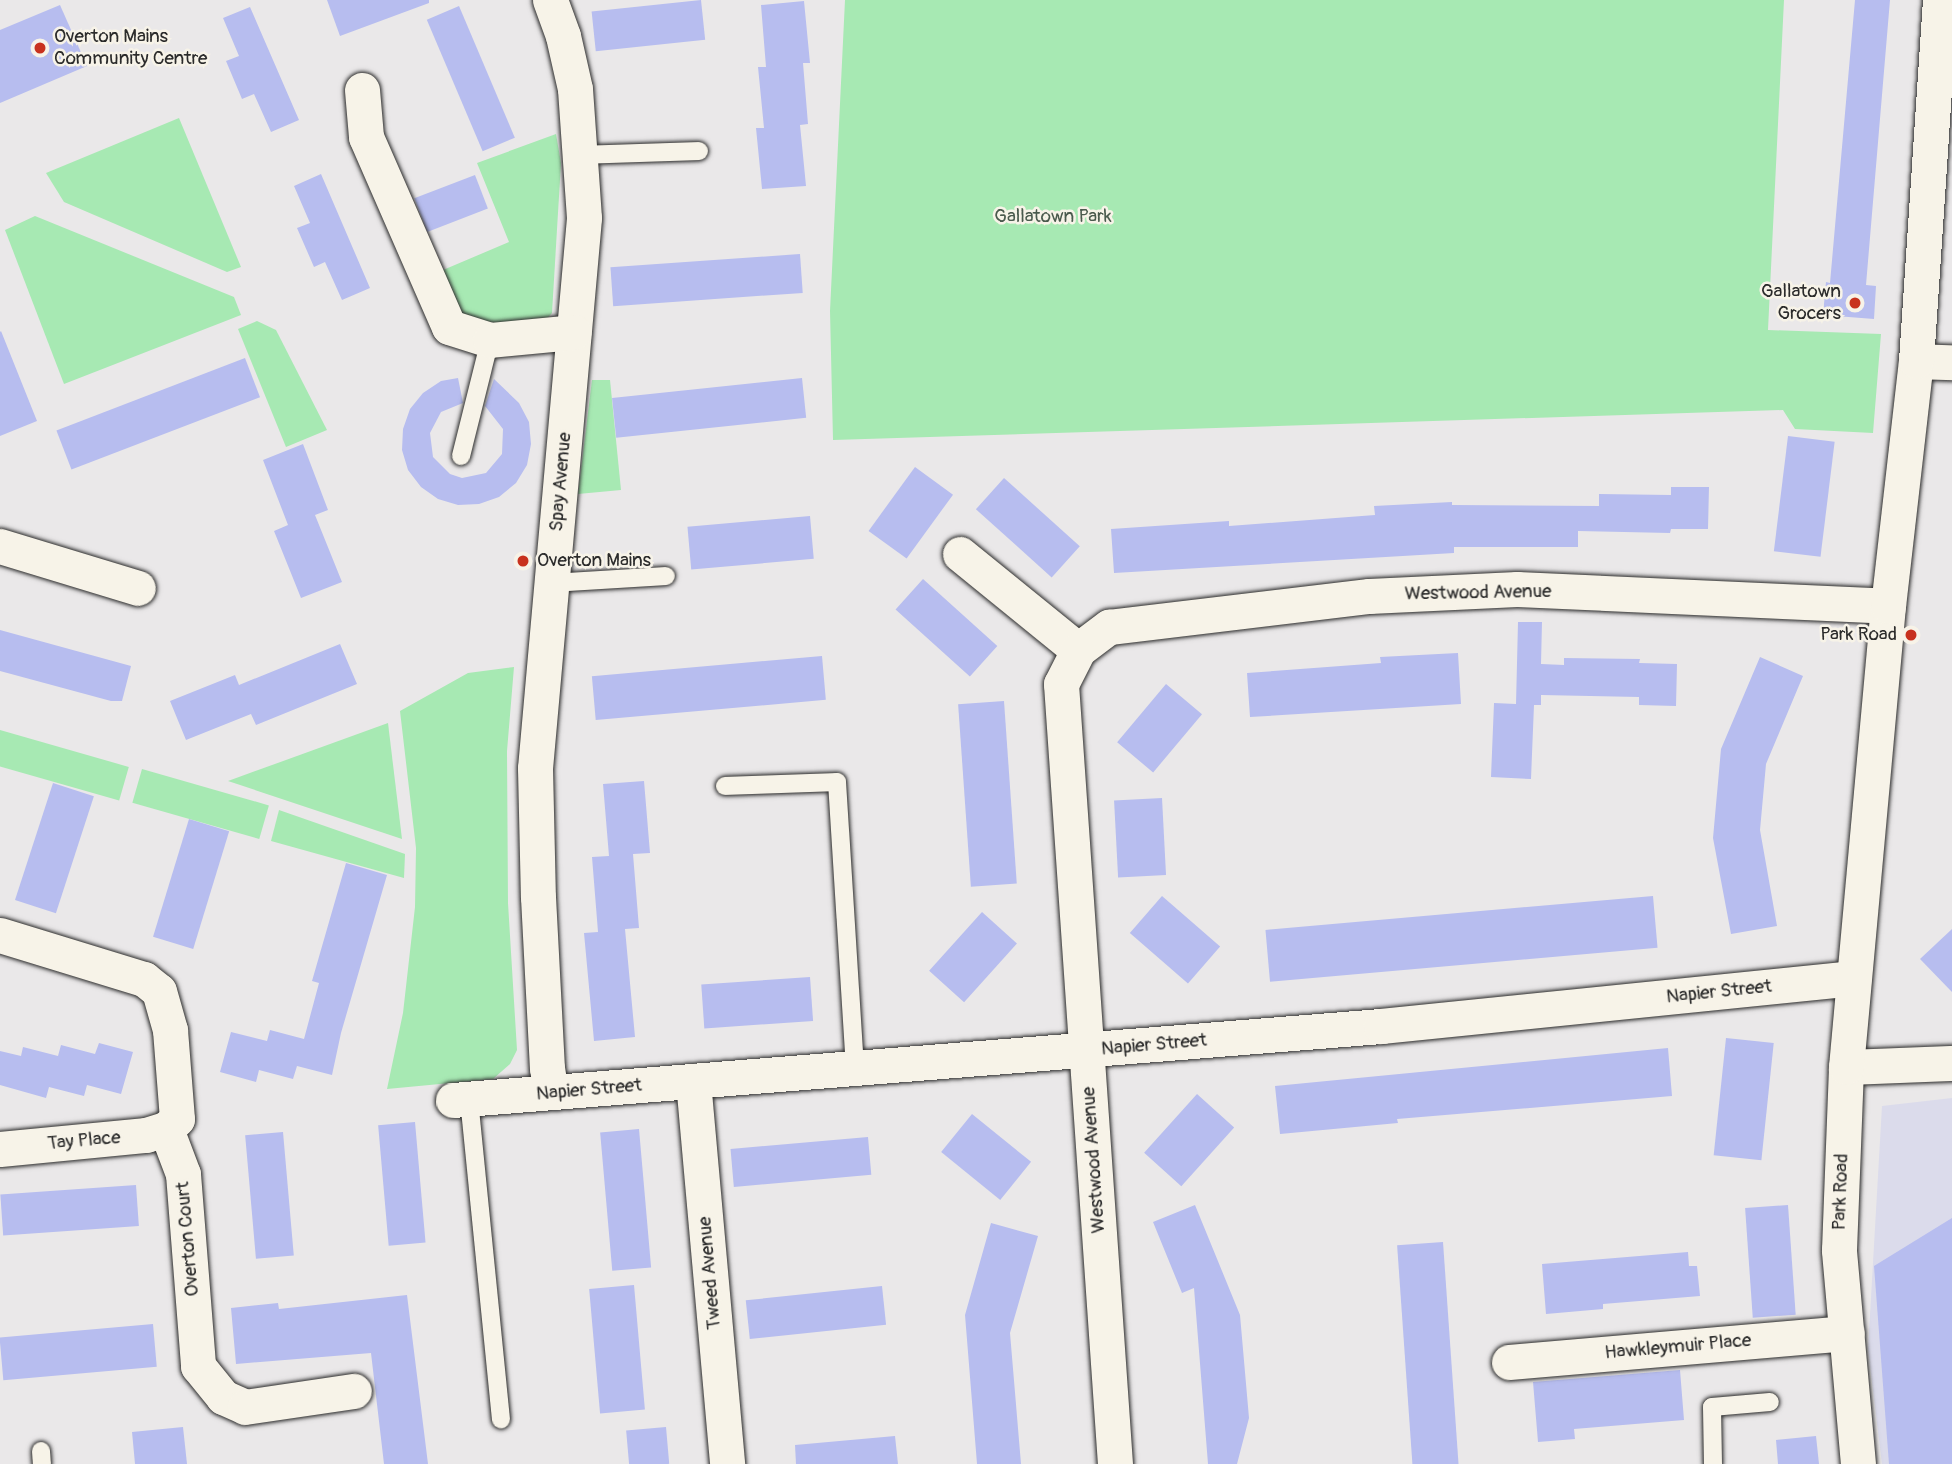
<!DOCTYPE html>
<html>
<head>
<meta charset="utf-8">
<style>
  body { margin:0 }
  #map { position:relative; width:1952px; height:1464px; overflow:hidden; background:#eae8e9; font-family:Pangolin,sans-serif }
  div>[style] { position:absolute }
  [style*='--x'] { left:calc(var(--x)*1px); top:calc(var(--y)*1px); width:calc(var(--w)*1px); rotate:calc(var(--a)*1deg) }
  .built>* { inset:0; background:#dbdbeb }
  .green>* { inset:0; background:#a7e9b3; transform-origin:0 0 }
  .building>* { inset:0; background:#b7bdef; transform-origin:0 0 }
  .roads { filter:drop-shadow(0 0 2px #2b2b2b) drop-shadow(0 0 2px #2b2b2b) }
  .lane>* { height:18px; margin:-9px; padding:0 9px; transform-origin:9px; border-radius:9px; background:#f7f3e8 }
  .street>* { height:35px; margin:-17.5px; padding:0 17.5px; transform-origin:17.5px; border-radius:17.5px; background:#f7f3e8 }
  .dots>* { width:19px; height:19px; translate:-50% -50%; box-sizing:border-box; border:4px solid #f7f3e8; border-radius:50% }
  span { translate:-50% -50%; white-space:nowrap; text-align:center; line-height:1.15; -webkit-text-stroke:5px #f7f3e8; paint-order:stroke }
  .poi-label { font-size:19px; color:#2b2b2b }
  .left { translate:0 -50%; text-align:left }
  .right { translate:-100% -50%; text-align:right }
  .park-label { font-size:19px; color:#4a5a4d }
  .street-label { font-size:19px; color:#2b2b2b }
</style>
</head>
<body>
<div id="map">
  <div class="built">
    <div style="clip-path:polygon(1952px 1098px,1952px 1464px,1882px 1464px,1868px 1350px,1882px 1106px)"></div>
  </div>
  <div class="green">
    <div style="clip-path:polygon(845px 0,1784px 0,1768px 330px,1881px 334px,1873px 433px,1795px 429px,1783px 410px,833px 440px,830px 311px)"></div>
    <div style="clip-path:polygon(179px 118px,241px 267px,227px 272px,64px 202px,46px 173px)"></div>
    <div style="clip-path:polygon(556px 134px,561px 163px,552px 313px,543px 323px,530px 328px,461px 318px,436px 273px,509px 242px,477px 163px)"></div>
    <div style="clip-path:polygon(35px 216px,234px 297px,241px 315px,64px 384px,5px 230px)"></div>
    <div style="clip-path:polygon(257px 321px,276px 330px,327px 430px,286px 447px,238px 329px)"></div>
    <div style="clip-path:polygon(592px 380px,610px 380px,621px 490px,578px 494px)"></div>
    <div style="clip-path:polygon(514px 667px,507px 751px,508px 903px,517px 1050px,510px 1064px,493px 1079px,387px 1089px,403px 1013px,415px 907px,416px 848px,400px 711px,468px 673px)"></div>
    <div style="clip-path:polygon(388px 723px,402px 839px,228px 781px)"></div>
    <div style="left:0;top:730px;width:134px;height:35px;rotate:16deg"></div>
    <div style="left:142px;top:769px;width:132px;height:35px;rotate:16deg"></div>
    <div style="clip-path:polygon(279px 810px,405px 854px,404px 878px,271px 841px)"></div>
  </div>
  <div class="building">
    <div style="clip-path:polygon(327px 0,429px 0,429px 3px,340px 36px)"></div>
    <div style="left:701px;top:0;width:40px;height:110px;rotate:84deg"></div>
    <div style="clip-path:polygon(1855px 0,1890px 0,1866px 285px,1876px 286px,1874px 319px,1823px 315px,1826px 282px,1830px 283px)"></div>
    <div style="clip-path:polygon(804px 1px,810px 63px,803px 63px,808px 124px,800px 125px,806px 186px,762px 189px,756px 128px,764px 128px,758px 67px,766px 67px,761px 5px)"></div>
    <div style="clip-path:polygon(60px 5px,87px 66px,0 103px,0 30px)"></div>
    <div style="left:459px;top:6px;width:143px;height:35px;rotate:67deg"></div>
    <div style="clip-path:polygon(250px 7px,299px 120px,271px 132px,254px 94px,242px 99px,226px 61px,239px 56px,223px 18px)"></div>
    <div style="clip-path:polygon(321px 174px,370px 288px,342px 300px,325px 262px,314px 267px,297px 228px,310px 223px,294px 186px)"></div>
    <div style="left:475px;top:175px;width:36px;height:65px;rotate:69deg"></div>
    <div style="left:800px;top:254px;width:39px;height:190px;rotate:86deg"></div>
    <div style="clip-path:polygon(1px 331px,37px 421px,0 436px,0 332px)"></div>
    <div style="left:245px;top:358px;width:42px;height:202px;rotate:69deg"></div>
    <div style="clip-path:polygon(458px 378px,463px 403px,441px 412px,430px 433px,433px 457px,450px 474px,462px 478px,486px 473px,502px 454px,503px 429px,485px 406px,494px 379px,519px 403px,529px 422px,531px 444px,527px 465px,516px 483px,499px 497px,479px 504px,458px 505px,438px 499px,421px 487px,408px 470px,402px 450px,403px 429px,410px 409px,423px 393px,441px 381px)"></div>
    <div style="left:802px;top:378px;width:40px;height:191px;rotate:84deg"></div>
    <div style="left:1788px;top:436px;width:47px;height:116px;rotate:7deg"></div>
    <div style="clip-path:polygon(303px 444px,328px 510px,315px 515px,342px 582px,301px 598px,274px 531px,288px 525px,263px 460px)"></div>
    <div style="left:915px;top:467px;width:47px;height:79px;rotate:36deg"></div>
    <div style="left:1004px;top:478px;width:102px;height:42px;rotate:42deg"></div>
    <div style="clip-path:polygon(1671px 487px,1709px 487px,1708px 529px,1671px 529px,1670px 533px,1578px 531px,1578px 547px,1454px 547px,1454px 553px,1114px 573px,1111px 529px,1229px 521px,1229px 526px,1375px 515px,1374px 506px,1452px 502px,1452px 505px,1599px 506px,1599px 494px,1671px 495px)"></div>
    <div style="left:810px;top:516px;width:43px;height:123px;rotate:85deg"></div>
    <div style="left:923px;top:579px;width:100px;height:41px;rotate:42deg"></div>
    <div style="clip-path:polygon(1518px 622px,1542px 622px,1541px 664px,1564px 665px,1564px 658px,1640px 659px,1639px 663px,1677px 664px,1676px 706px,1639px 705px,1639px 697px,1541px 695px,1541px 705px,1534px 705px,1531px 779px,1491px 777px,1494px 703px,1516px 704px)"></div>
    <div style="clip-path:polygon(0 630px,131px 666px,122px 701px,111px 701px,0 671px)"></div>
    <div style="clip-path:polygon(340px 644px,357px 684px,256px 725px,251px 714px,186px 740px,170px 701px,235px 675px,239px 685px)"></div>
    <div style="clip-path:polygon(1458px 653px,1461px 704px,1250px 717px,1247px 673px,1381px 663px,1380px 657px)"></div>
    <div style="left:822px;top:656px;width:44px;height:231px;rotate:85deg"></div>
    <div style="clip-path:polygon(1760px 657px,1803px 676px,1766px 764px,1760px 830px,1777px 926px,1731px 934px,1713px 838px,1721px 749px)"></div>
    <div style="left:1166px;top:684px;width:47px;height:76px;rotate:40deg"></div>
    <div style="left:1004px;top:701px;width:183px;height:46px;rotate:86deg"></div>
    <div style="clip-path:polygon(644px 781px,650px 853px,633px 854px,639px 928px,625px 929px,635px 1037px,594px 1041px,584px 933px,598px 932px,592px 857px,609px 856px,603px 784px)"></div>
    <div style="left:53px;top:783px;width:43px;height:123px;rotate:18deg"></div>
    <div style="left:1162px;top:798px;width:77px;height:48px;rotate:87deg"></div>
    <div style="left:189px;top:819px;width:42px;height:123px;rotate:17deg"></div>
    <div style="clip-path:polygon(346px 863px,387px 875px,341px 1033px,332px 1075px,297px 1066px,293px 1079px,259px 1070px,256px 1082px,220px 1072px,231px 1032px,267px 1041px,270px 1030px,304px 1039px,319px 983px,312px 981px)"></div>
    <div style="left:1162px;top:896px;width:77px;height:49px;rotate:41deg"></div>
    <div style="left:1653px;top:896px;width:52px;height:389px;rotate:85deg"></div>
    <div style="left:982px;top:912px;width:47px;height:79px;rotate:42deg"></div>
    <div style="clip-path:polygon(1952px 929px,1952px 992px,1920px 959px)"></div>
    <div style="left:810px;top:977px;width:44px;height:109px;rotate:86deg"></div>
    <div style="left:1726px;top:1038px;width:48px;height:118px;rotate:6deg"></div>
    <div style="clip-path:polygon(99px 1043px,133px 1052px,121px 1094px,87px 1085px,84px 1096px,49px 1087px,46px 1098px,0 1085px,0 1051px,21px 1056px,23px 1047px,58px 1056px,61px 1045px,95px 1054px)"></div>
    <div style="clip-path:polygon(1668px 1048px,1672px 1096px,1397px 1119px,1398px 1123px,1280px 1134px,1275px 1086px)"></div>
    <div style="left:1197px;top:1094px;width:50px;height:79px;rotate:42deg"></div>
    <div style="left:972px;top:1114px;width:76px;height:49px;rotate:39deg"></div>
    <div style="left:415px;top:1122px;width:121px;height:37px;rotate:85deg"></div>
    <div style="left:639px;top:1129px;width:139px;height:39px;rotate:85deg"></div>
    <div style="left:283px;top:1132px;width:124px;height:38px;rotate:85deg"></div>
    <div style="left:868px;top:1137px;width:38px;height:138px;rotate:85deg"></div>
    <div style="left:136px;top:1185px;width:41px;height:136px;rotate:86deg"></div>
    <div style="clip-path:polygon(1195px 1205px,1240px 1315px,1249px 1418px,1237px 1464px,1208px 1464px,1194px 1288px,1182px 1293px,1153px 1222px)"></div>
    <div style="left:1788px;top:1205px;width:110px;height:43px;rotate:86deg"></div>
    <div style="clip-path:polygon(1952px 1218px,1952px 1464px,1889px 1464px,1874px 1266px)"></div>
    <div style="clip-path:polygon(991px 1223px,1038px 1236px,1010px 1333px,1021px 1464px,977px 1464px,965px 1315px)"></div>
    <div style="left:1443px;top:1242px;width:223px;height:46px;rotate:86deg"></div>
    <div style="clip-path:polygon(1688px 1252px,1689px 1266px,1697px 1266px,1700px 1296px,1603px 1304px,1603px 1309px,1546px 1314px,1542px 1264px)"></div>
    <div style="left:634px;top:1285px;width:125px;height:45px;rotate:85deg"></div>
    <div style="left:882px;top:1286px;width:39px;height:137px;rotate:84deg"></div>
    <div style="clip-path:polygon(407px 1295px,428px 1464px,384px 1464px,371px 1353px,236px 1364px,231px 1308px,278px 1303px,279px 1309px)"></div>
    <div style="left:153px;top:1324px;width:43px;height:154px;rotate:85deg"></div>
    <div style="clip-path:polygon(1680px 1370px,1684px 1420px,1574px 1429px,1575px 1439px,1538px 1442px,1533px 1382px)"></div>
    <div style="clip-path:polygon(183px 1427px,187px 1464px,135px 1464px,132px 1432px)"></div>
    <div style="left:666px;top:1427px;width:37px;height:40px;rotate:85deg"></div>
    <div style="clip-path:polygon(895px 1436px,898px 1464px,796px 1464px,795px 1445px)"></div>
    <div style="clip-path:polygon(1816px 1436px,1819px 1464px,1778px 1464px,1776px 1440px)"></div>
  </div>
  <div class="roads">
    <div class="lane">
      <div style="--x:580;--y:155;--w:119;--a:-1.9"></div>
      <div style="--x:461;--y:456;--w:120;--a:-76"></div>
      <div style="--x:552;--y:583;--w:114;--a:-3.5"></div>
      <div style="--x:725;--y:786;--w:112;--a:-2"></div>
      <div style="--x:837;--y:782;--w:287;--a:86.4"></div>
      <div style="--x:469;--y:1099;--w:322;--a:84.3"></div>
      <div style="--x:41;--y:1451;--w:13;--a:86"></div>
      <div style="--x:1713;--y:1464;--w:57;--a:-91"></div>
      <div style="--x:1712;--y:1407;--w:58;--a:-4.9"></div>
    </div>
    <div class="street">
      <div style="--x:550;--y:0;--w:38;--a:70"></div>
      <div style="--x:563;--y:36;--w:54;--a:77.2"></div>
      <div style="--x:575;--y:89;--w:129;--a:86"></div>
      <div style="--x:584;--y:218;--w:552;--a:95.09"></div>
      <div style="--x:535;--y:768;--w:129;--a:88.7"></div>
      <div style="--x:538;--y:897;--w:171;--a:87"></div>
      <div style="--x:547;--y:1068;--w:24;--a:81"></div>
      <div style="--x:362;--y:90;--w:47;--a:85.1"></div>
      <div style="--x:366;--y:137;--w:207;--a:66.4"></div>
      <div style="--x:449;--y:327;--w:43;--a:17.6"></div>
      <div style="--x:490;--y:340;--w:84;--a:-5.4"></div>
      <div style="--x:1916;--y:361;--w:36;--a:2"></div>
      <div style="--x:0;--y:546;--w:144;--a:16.9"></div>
      <div style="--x:960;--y:554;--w:152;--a:39.1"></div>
      <div style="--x:0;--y:935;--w:151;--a:17"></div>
      <div style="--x:144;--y:979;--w:19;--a:39"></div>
      <div style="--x:159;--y:991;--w:41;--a:74.2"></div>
      <div style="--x:170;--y:1030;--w:89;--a:85.5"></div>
      <div style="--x:177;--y:1119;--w:15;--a:138"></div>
      <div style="--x:166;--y:1129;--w:48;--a:69.3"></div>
      <div style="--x:183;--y:1174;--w:193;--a:85.5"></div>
      <div style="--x:198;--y:1366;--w:40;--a:51"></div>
      <div style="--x:223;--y:1397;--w:24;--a:24"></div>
      <div style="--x:245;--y:1407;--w:110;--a:-8.4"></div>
      <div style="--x:1846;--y:1067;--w:106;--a:-2.2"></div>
      <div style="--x:693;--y:1081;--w:385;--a:84.9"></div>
      <div style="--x:453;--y:1100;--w:931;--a:-4.56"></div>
      <div style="--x:1381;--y:1026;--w:475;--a:-5.8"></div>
      <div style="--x:0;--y:1149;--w:147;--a:-5.5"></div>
      <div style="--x:146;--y:1135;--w:21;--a:-17"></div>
      <div style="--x:1509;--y:1362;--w:339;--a:-4.9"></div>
      <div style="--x:1115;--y:1464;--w:782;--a:-93.96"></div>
      <div style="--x:1061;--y:684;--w:38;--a:-63"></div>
      <div style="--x:1078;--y:650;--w:39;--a:-37"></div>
      <div style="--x:1109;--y:627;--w:262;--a:-6.8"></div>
      <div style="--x:1369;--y:596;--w:148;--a:-2.7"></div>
      <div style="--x:1517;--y:589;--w:371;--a:2.6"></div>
      <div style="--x:1858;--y:1464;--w:215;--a:-95.1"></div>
      <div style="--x:1839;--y:1250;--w:183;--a:-87.8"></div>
      <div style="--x:1846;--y:1067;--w:463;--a:-84.8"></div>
      <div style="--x:1888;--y:606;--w:247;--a:-83.5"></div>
      <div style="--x:1916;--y:361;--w:362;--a:-86.2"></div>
    </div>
  </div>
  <div class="dots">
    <div style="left:40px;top:48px;background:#c8321e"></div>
    <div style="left:1855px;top:303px;background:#c8321e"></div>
    <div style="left:523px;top:561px;background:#c8321e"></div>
    <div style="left:1911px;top:635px;background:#c8321e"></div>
  </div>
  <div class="poi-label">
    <span class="left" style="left:54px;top:48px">Overton Mains<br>Community Centre</span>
    <span class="right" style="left:1841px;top:303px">Gallatown<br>Grocers</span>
    <span class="left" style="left:537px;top:561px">Overton Mains</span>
    <span class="right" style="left:1897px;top:635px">Park Road</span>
  </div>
  <div class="park-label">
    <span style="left:1053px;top:217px">Gallatown Park</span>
  </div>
  <div class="street-label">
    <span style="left:561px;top:482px;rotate:-85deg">Spay Avenue</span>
    <span style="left:1478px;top:593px;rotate:-1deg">Westwood Avenue</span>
    <span style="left:1719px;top:992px;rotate:-6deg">Napier Street</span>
    <span style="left:1154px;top:1045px;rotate:-5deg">Napier Street</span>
    <span style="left:589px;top:1090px;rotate:-5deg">Napier Street</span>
    <span style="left:84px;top:1141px;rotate:-5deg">Tay Place</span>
    <span style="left:1094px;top:1160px;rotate:-94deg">Westwood Avenue</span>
    <span style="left:1841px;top:1192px;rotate:-88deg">Park Road</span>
    <span style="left:188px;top:1239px;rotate:-95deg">Overton Court</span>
    <span style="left:710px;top:1273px;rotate:-95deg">Tweed Avenue</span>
    <span style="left:1678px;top:1347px;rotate:-5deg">Hawkleymuir Place</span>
  </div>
</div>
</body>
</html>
